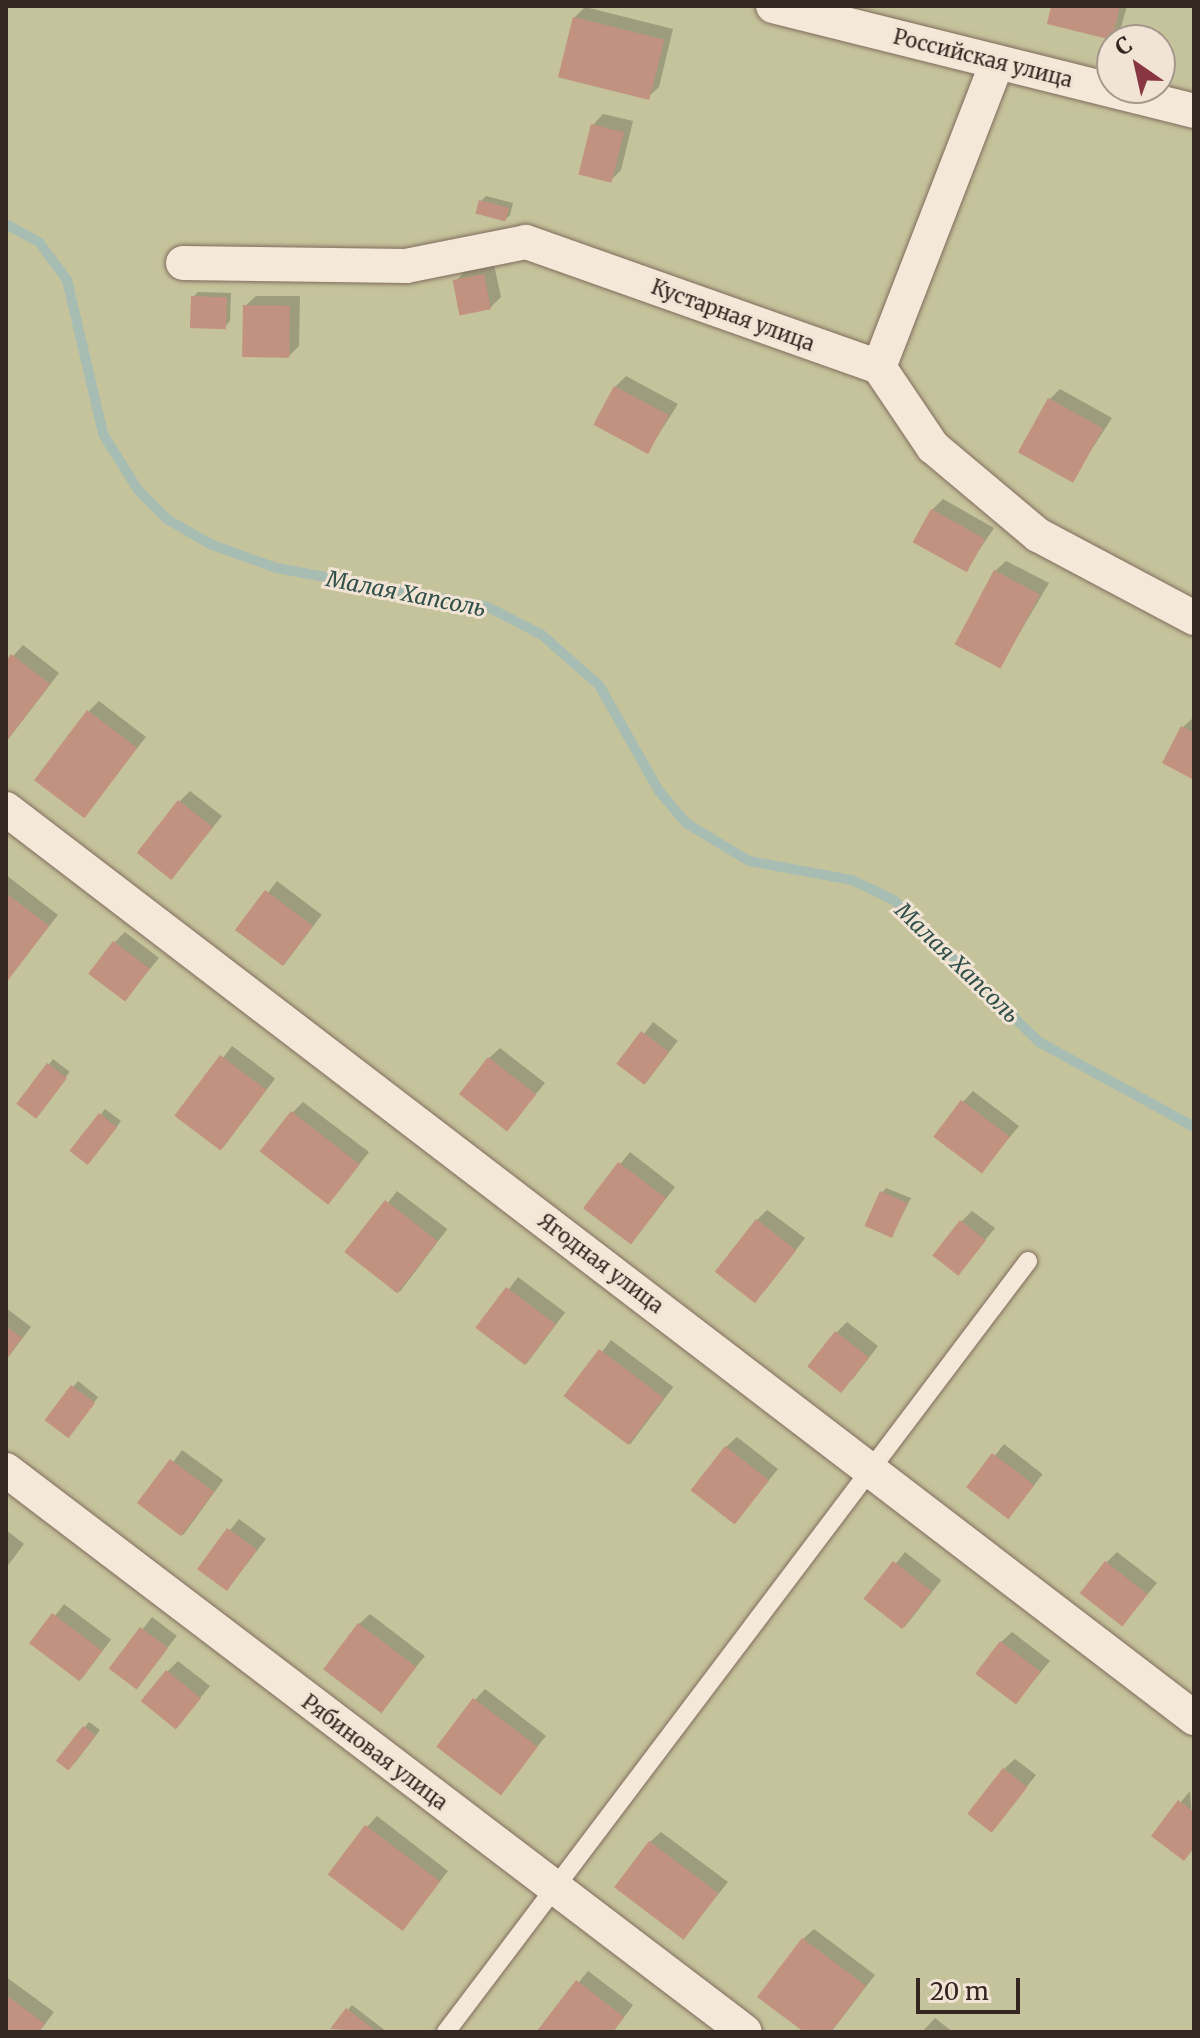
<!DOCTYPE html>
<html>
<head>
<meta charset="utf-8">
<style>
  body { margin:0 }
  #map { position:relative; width:1200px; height:2038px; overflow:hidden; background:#e8d9c6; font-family:Merriweather,serif }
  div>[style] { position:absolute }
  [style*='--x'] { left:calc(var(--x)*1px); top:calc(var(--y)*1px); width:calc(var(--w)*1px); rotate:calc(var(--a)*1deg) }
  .green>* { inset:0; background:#c5c39b }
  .shadow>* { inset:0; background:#0003; transform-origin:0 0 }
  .stream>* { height:10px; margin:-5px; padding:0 5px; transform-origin:5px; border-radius:5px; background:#a7bdb3 }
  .building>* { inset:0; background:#c29281; transform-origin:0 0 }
  .roads { filter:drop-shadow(0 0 2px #816b5e) drop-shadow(0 0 2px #816b5e) }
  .service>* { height:18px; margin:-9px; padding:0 9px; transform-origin:9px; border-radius:9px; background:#f4e8d8 }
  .minor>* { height:34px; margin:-17px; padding:0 17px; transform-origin:17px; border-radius:17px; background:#f4e8d8 }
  span { translate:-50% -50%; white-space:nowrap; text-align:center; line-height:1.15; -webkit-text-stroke:6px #f1e4d5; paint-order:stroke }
  .street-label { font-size:20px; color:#342620 }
  .water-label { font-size:22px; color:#31514a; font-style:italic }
  .frame { position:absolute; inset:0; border:8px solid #342620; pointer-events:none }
  .north { position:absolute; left:1096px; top:24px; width:80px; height:80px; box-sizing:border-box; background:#f1e4d5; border:2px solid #a5988d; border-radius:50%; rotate:326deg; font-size:22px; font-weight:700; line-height:32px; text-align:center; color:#342620 }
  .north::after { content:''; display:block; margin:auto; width:28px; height:36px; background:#893643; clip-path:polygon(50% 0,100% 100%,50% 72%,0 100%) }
  .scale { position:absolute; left:916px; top:1978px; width:104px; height:36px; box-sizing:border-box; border:4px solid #342620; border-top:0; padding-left:10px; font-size:24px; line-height:28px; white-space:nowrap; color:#342620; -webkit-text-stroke:6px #f1e4d5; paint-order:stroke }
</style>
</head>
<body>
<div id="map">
  <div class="green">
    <div style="clip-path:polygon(evenodd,6px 6px,1194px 6px,1194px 2032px,6px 2032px,6px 6px,1112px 40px,1160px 40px,1160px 88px,1112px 88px,1112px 40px)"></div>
  </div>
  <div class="shadow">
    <div style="clip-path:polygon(1053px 6px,1127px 6px,1121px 27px,1111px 37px)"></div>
    <div style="clip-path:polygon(585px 7px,673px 29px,659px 87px,648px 97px,574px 18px)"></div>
    <div style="clip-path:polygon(603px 114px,633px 121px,621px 170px,611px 180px,593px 125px)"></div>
    <div style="clip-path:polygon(486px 196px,513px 203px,510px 215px,506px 219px,481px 201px)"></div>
    <div style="clip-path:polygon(494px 265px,501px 297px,490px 308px,456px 281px,466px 270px)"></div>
    <div style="clip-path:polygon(198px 292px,231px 293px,230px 321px,226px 326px,193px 297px)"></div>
    <div style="clip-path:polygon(256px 296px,300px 296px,299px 346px,289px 356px,245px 306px)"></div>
    <div style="clip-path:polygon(626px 376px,678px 404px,648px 451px,615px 387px)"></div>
    <div style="clip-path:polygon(1060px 389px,1112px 418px,1071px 481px,1050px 399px)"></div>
    <div style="clip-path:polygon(943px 499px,994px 528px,966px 570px,932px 510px)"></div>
    <div style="clip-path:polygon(1006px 561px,1049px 583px,1000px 666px,995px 571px)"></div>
    <div style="clip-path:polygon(23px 645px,59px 673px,6px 742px,6px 664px)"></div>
    <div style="clip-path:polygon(99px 701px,146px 737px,83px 815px,89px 711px)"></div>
    <div style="clip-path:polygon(1194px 717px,1194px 778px,1183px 727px)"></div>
    <div style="clip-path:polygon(190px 791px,222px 816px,173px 877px,179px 802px)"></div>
    <div style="clip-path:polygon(6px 875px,58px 915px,6px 981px)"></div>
    <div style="left:277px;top:881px;width:56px;height:62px;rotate:37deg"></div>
    <div style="clip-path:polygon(125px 932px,159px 958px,125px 999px,115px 942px)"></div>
    <div style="left:653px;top:1022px;width:31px;height:53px;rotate:37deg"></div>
    <div style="left:232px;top:1046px;width:54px;height:88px;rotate:37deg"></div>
    <div style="clip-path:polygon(500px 1048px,545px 1083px,507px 1129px,489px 1058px)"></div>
    <div style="left:53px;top:1059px;width:21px;height:56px;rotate:37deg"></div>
    <div style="clip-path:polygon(973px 1091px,1019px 1126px,982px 1171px,963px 1102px)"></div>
    <div style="clip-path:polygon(303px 1102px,369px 1152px,339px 1191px,292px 1113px)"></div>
    <div style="left:105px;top:1109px;width:20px;height:53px;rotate:37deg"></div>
    <div style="clip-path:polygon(630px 1152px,675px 1187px,640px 1232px,585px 1208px)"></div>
    <div style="clip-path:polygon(886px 1188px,911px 1198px,892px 1235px,882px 1193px)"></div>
    <div style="left:397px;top:1191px;width:63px;height:79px;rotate:37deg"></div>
    <div style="clip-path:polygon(767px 1210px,805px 1238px,766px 1289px,757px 1220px)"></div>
    <div style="clip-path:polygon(972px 1211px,995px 1228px,958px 1273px,962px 1221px)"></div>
    <div style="left:518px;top:1277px;width:59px;height:64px;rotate:37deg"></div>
    <div style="clip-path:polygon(6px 1308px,31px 1327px,6px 1360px)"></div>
    <div style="clip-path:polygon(847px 1322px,878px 1346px,852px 1380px,836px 1333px)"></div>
    <div style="left:611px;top:1340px;width:78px;height:72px;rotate:37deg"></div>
    <div style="clip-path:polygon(78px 1381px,98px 1397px,73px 1431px,47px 1420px)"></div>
    <div style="clip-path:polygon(737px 1437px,778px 1469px,735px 1522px,726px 1447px)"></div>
    <div style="left:1004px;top:1444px;width:49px;height:56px;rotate:38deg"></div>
    <div style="left:182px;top:1450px;width:51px;height:68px;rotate:36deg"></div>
    <div style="clip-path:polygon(239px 1519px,266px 1539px,236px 1578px,199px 1568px)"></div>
    <div style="clip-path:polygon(6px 1530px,24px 1544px,6px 1568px)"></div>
    <div style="left:905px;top:1552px;width:46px;height:60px;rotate:38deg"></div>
    <div style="clip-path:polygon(1117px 1552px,1157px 1583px,1122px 1624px,1107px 1562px)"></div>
    <div style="left:64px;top:1604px;width:59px;height:50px;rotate:37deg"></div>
    <div style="clip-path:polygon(370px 1614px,425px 1656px,380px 1711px,359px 1624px)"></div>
    <div style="left:152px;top:1617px;width:31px;height:65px;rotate:37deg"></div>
    <div style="clip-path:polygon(1012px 1632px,1050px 1661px,1016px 1702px,1001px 1642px)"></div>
    <div style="clip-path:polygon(178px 1661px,210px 1686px,177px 1726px,167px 1672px)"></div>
    <div style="clip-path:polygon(485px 1689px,546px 1736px,500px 1792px,475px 1700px)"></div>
    <div style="clip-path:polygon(89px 1722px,100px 1730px,74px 1764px,58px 1760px)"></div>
    <div style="clip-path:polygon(1015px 1759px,1036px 1775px,992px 1830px,1004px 1769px)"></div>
    <div style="clip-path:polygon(1190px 1791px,1194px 1848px,1183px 1859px,1153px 1836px)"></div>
    <div style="clip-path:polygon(377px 1816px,448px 1871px,412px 1918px,367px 1827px)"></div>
    <div style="clip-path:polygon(661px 1832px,728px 1882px,684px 1937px,650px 1842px)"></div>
    <div style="clip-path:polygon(814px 1929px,875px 1975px,831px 2032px,807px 2032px,803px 1939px)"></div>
    <div style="clip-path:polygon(588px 1971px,633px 2005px,613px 2032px,540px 2030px)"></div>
    <div style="clip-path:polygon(6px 1977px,54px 2012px,39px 2032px,6px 2032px)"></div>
    <div style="clip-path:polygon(352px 2005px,387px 2032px,333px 2028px)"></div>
    <div style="clip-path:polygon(935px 2018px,953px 2032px,922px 2032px)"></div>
  </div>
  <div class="stream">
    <div style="--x:6;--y:224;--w:38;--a:29"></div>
    <div style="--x:39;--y:242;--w:47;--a:53.6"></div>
    <div style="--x:67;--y:280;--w:158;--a:76.8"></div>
    <div style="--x:103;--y:434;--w:66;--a:58"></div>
    <div style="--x:138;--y:490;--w:41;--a:45"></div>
    <div style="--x:167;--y:519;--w:50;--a:30.2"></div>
    <div style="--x:210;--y:544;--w:70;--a:20"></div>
    <div style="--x:276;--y:568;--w:213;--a:10.3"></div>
    <div style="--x:486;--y:606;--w:63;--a:27.4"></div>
    <div style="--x:542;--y:635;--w:76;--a:41.3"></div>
    <div style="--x:599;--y:685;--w:122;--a:60.5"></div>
    <div style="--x:659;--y:791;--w:42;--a:49.8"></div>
    <div style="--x:686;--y:823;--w:74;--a:31.1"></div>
    <div style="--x:749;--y:861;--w:105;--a:10.5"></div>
    <div style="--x:852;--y:880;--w:47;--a:25.5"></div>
    <div style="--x:894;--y:900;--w:203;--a:44.4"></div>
    <div style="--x:1039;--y:1042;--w:177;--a:28.7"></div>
  </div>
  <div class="building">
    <div style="clip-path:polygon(1051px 6px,1120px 6px,1112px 40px,1047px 24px)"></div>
    <div style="left:573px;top:17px;width:94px;height:62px;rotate:14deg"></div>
    <div style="left:591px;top:124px;width:34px;height:52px;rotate:14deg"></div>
    <div style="left:479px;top:200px;width:31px;height:14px;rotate:15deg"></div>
    <div style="left:484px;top:274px;width:36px;height:32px;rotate:79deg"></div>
    <div style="left:191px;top:296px;width:36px;height:32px;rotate:2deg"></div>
    <div style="left:243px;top:305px;width:47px;height:52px;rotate:1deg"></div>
    <div style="left:614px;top:386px;width:62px;height:44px;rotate:28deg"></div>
    <div style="left:1048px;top:398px;width:63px;height:62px;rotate:29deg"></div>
    <div style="left:931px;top:509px;width:62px;height:38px;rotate:29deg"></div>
    <div style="left:994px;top:570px;width:52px;height:84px;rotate:28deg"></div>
    <div style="clip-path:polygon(11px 654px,50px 684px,6px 742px,6px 661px)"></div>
    <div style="left:87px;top:710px;width:63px;height:88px;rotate:37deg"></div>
    <div style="clip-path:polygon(1181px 726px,1194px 732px,1194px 780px,1162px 763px)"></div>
    <div style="left:178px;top:800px;width:44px;height:67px;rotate:38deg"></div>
    <div style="left:265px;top:890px;width:60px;height:50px;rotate:37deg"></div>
    <div style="clip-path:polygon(6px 893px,49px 926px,6px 983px)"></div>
    <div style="left:113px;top:941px;width:46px;height:41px;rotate:37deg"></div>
    <div style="left:641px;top:1031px;width:35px;height:41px;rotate:37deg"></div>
    <div style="left:220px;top:1055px;width:58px;height:76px;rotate:37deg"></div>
    <div style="left:488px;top:1057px;width:61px;height:47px;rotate:38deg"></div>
    <div style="left:47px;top:1063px;width:25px;height:51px;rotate:37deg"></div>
    <div style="left:961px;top:1100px;width:61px;height:46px;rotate:37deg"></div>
    <div style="left:291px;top:1111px;width:87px;height:51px;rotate:38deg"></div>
    <div style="left:99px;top:1113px;width:23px;height:48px;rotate:38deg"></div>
    <div style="left:618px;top:1162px;width:60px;height:58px;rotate:37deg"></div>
    <div style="left:880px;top:1191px;width:30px;height:38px;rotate:24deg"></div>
    <div style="left:385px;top:1200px;width:67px;height:66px;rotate:38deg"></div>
    <div style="left:756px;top:1219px;width:51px;height:67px;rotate:38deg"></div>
    <div style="left:960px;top:1220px;width:33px;height:45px;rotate:38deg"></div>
    <div style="left:506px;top:1287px;width:62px;height:51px;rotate:37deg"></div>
    <div style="clip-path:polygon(6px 1326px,22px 1338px,6px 1359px)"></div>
    <div style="left:835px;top:1331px;width:43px;height:45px;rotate:38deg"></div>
    <div style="left:599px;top:1349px;width:81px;height:59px;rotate:37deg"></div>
    <div style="left:71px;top:1385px;width:30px;height:44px;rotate:37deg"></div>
    <div style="left:725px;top:1446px;width:56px;height:56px;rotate:38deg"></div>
    <div style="left:992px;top:1453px;width:53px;height:43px;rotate:37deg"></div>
    <div style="left:170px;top:1459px;width:55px;height:55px;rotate:37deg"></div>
    <div style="left:227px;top:1528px;width:37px;height:51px;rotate:36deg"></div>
    <div style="left:893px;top:1561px;width:49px;height:48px;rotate:38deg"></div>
    <div style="left:1105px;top:1561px;width:54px;height:41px;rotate:38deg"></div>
    <div style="left:52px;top:1613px;width:63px;height:38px;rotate:37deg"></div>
    <div style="left:358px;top:1623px;width:73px;height:58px;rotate:37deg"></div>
    <div style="left:140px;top:1627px;width:35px;height:52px;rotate:37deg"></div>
    <div style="left:1000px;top:1641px;width:51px;height:41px;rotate:37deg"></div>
    <div style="left:166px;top:1670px;width:45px;height:40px;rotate:39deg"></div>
    <div style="left:473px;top:1698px;width:81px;height:61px;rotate:37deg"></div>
    <div style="left:83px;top:1726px;width:16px;height:44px;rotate:38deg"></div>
    <div style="left:1003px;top:1768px;width:31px;height:58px;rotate:38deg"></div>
    <div style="clip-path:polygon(1178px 1800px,1194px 1812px,1194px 1848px,1184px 1861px,1151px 1836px)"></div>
    <div style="left:365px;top:1825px;width:94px;height:62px;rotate:37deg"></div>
    <div style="left:649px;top:1841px;width:87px;height:58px;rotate:37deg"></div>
    <div style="clip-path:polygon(802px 1938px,866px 1986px,831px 2032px,804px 2032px,757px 1997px)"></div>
    <div style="clip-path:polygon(576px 1980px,624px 2017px,613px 2032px,537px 2031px)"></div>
    <div style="clip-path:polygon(6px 1995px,45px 2024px,39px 2032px,6px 2032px)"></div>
    <div style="clip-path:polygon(346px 2008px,377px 2032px,330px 2029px)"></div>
  </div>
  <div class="roads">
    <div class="service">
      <div style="--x:446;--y:2032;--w:966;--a:-52.95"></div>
    </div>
    <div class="minor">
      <div style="--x:773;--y:6;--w:434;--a:14"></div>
      <div style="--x:183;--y:263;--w:223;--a:0.8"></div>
      <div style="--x:406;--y:266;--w:122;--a:-11.3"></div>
      <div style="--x:526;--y:242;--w:374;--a:19.5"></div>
      <div style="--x:879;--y:367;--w:97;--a:56"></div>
      <div style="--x:933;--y:447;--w:137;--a:40"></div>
      <div style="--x:1038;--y:535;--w:177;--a:28"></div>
      <div style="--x:879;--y:367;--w:327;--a:-68.8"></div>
      <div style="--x:6;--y:809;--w:1496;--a:37.42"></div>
      <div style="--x:6;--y:1470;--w:928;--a:37.25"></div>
    </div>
  </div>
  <div class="street-label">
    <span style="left:983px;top:58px;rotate:14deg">Российская улица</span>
    <span style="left:733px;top:315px;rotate:20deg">Кустарная улица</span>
    <span style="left:601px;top:1263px;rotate:37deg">Ягодная улица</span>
    <span style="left:375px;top:1752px;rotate:37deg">Рябиновая улица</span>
  </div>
  <div class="water-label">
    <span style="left:406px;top:594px;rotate:11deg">Малая Хапсоль</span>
    <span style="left:957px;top:963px;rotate:44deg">Малая Хапсоль</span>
  </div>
  <div class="frame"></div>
  <div class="north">С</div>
  <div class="scale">20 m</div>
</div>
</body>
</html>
